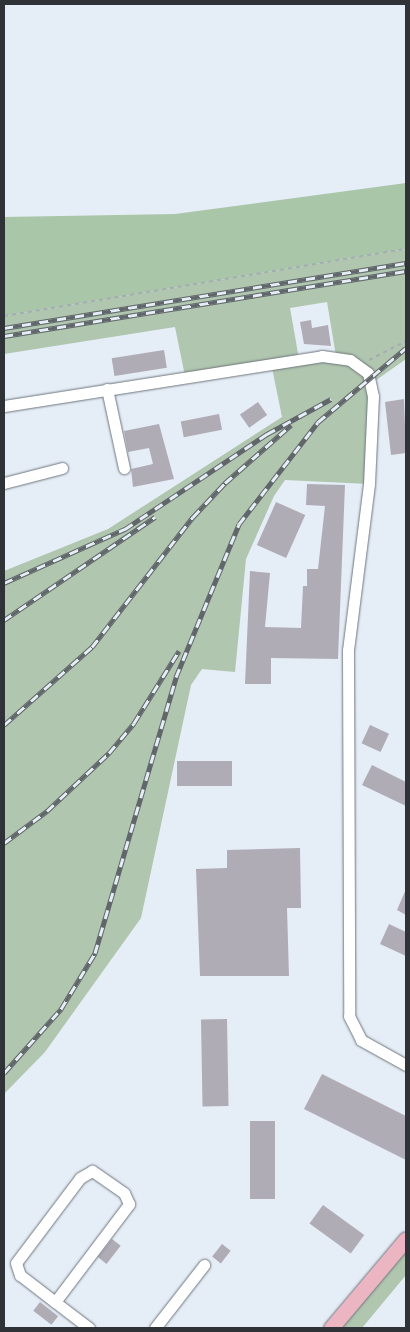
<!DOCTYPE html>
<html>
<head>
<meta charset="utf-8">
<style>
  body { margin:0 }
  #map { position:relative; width:410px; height:1332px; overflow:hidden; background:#e5edf7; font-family:"Golos Text",sans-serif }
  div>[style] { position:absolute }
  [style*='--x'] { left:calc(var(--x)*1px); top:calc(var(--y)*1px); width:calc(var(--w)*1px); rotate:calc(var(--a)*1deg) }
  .green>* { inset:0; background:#b0c6af }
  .forest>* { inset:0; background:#aac6a9 }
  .building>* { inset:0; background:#b0acb6; transform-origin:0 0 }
  .path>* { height:2px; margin-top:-1px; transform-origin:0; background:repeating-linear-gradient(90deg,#a5acb3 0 4px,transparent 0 8px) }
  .roads { filter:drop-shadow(0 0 1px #6e757d) drop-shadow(0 0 1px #6e757d) }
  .minor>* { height:11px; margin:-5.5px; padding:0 5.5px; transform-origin:5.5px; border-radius:5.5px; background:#fff }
  .major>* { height:15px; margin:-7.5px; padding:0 7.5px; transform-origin:7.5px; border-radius:7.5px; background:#ebb6c2 }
  .rail>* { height:5px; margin-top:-2.5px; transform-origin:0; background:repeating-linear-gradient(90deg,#e5edf7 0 9px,#61666b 0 18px); box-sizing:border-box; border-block:1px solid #61666b }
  span { translate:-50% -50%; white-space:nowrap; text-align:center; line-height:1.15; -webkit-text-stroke:4.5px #e5edf7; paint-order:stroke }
  .frame { position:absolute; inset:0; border:5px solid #2f3236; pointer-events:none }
</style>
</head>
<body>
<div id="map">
  <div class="green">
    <div style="clip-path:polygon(evenodd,406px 249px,406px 359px,372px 383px,369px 484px,285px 480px,274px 496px,246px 559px,235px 672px,202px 669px,191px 685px,141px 918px,45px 1052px,4px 1094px,4px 571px,108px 529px,282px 417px,271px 363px,185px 376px,175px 327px,4px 354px,4px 316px,406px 249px,327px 302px,336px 356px,299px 359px,290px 308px,327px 302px)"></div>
    <div style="clip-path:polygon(406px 1239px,406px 1275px,362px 1328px,331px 1328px)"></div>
  </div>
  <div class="forest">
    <div style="clip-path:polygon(406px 183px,406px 249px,4px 316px,4px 217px,175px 214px)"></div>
  </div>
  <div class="building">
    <div style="clip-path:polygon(311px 320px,312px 328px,328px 325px,331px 346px,304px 344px,300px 322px)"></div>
    <div style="left:164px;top:350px;width:18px;height:53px;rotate:81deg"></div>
    <div style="clip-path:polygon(404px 399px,406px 453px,391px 455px,385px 402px)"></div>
    <div style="left:258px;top:402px;width:16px;height:22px;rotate:55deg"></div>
    <div style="left:219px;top:414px;width:16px;height:39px;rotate:79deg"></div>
    <div style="clip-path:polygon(159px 424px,174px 479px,133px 487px,131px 469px,153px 464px,149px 448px,128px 452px,124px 431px)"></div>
    <div style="clip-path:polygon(307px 484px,345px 485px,338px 659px,271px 658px,271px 684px,245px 684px,250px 571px,270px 573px,265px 627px,301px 628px,303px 586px,307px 586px,307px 569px,318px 569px,325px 506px,306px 505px)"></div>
    <div style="left:276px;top:502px;width:32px;height:47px;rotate:24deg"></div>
    <div style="left:370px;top:725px;width:21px;height:20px;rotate:25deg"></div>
    <div style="left:177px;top:761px;width:55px;height:25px"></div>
    <div style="clip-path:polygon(372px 765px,406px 782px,406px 806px,362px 785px)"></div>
    <div style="clip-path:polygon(300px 848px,301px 908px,287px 908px,289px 976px,200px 976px,196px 869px,227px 868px,227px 850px)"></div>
    <div style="clip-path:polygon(406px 889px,406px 915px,397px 910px)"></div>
    <div style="clip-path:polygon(389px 924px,406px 932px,406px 956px,380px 944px)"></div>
    <div style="left:227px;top:1019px;width:87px;height:26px;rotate:89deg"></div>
    <div style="clip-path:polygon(322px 1074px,406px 1116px,406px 1160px,304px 1109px)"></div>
    <div style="left:250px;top:1121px;width:25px;height:78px"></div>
    <div style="left:323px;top:1205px;width:51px;height:23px;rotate:36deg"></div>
    <div style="left:112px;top:1239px;width:11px;height:23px;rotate:38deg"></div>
    <div style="left:222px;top:1244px;width:11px;height:16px;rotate:38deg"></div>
    <div style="left:40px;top:1302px;width:23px;height:11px;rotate:38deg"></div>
  </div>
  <div class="path">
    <div style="--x:4;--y:316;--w:408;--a:-9.5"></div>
    <div style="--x:369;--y:360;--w:42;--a:-27.2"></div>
  </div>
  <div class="roads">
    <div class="minor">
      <div style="--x:107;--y:389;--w:81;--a:77.9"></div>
      <div style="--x:4;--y:406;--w:322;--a:-8.9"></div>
      <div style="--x:322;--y:356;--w:28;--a:8"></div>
      <div style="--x:350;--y:360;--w:22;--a:36"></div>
      <div style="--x:368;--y:373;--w:24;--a:78"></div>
      <div style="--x:373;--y:396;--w:88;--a:92.6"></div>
      <div style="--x:369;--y:484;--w:167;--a:97.2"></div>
      <div style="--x:348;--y:650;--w:366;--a:89.8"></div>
      <div style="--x:349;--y:1016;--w:27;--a:63"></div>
      <div style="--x:361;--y:1040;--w:51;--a:29.1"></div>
      <div style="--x:4;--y:483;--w:60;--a:-14.5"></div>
      <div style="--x:55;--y:1302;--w:123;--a:-52.9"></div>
      <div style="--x:129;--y:1204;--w:12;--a:-114"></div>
      <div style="--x:124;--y:1193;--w:39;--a:-145"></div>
      <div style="--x:92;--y:1171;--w:14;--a:150"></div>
      <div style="--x:80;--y:1178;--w:106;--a:127"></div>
      <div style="--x:16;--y:1263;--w:13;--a:72"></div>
      <div style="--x:20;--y:1275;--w:44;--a:37.6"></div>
      <div style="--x:55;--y:1302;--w:43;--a:37.4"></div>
      <div style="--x:155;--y:1328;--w:80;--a:-52.1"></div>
    </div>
    <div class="major">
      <div style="--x:331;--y:1328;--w:116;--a:-49.9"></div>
    </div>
  </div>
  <div class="rail">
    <div style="--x:4;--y:328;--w:407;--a:-9.2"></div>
    <div style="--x:4;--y:336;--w:407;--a:-9.2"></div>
    <div style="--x:4;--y:583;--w:133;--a:-24.1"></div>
    <div style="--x:125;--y:529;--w:171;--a:-33.8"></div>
    <div style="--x:267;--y:434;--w:73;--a:-28.7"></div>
    <div style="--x:4;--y:620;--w:183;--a:-34.3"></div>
    <div style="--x:4;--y:725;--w:118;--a:-41.6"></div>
    <div style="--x:92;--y:647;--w:165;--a:-52.2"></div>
    <div style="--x:193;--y:517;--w:47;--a:-46.7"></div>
    <div style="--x:225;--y:483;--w:88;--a:-41.3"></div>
    <div style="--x:4;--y:843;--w:54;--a:-36.7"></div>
    <div style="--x:47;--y:811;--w:85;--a:-43.1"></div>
    <div style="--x:109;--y:753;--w:39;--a:-50"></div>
    <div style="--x:134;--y:723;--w:85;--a:-58"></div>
    <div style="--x:4;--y:1073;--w:86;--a:-48.3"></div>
    <div style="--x:61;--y:1009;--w:66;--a:-58.7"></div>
    <div style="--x:95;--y:953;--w:288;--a:-73.6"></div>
    <div style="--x:176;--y:677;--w:165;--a:-67.6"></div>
    <div style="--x:239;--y:524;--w:129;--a:-52.2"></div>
    <div style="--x:318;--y:422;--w:115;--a:-40.1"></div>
  </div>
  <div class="frame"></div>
</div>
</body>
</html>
